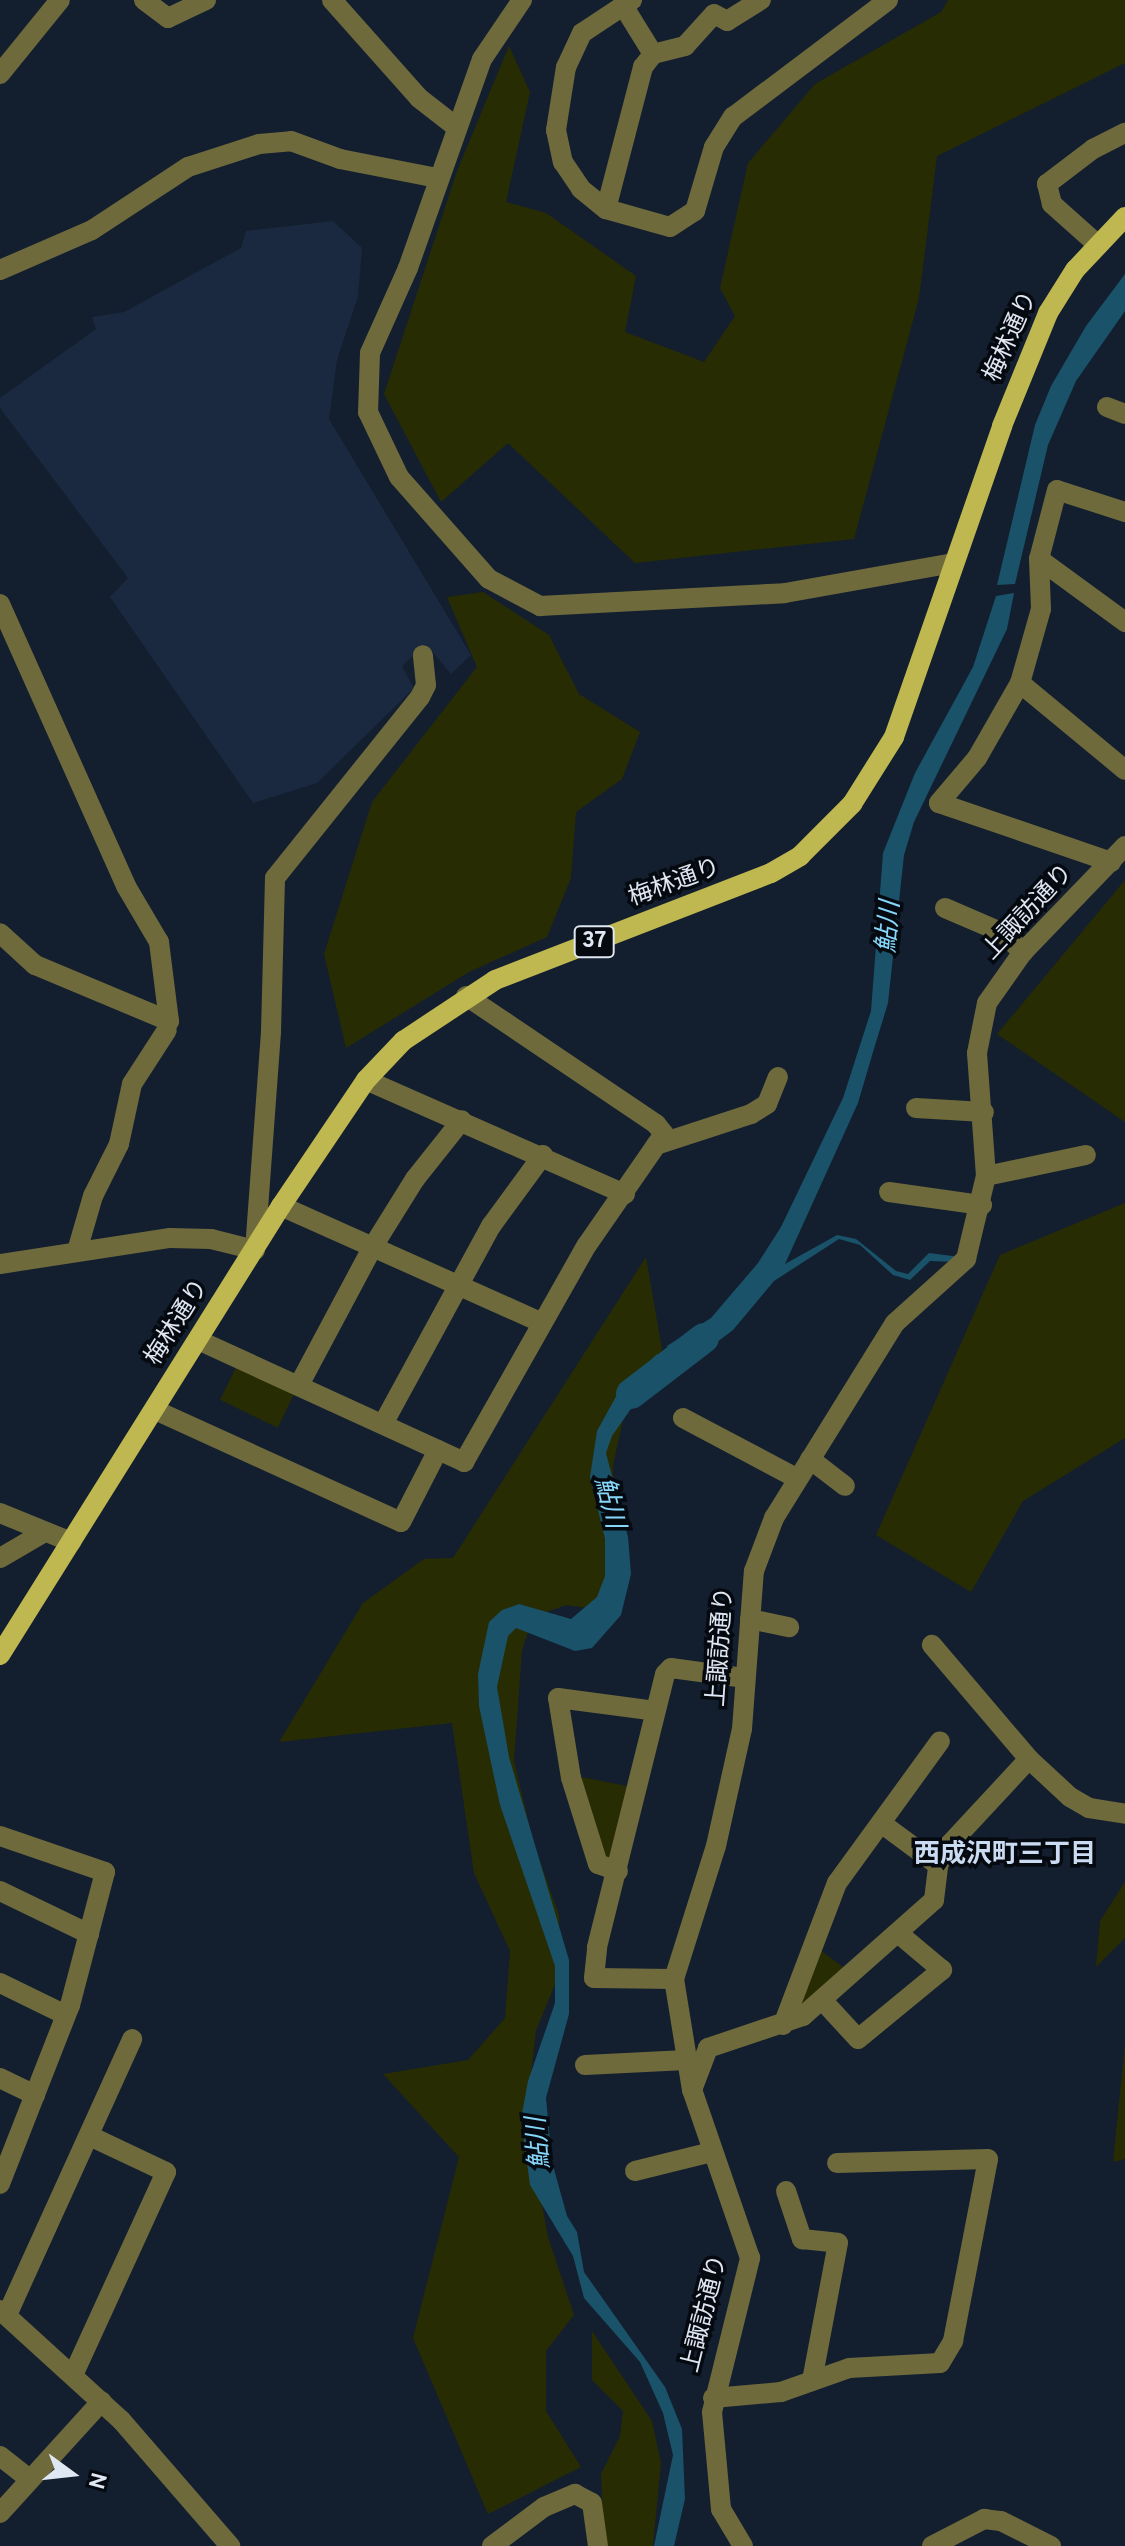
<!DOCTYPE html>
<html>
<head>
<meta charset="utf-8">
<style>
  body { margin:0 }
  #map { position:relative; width:1125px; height:2546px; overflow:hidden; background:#131f2f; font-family:Overpass,"Noto Sans JP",sans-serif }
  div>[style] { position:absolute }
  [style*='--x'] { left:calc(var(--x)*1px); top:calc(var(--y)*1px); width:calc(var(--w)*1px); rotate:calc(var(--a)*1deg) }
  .built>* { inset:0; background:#1a293f }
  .green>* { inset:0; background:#282c02; transform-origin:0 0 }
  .water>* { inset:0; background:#195269 }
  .river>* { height:30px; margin:-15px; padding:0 15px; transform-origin:15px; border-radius:15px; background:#195269 }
  .minor>* { height:20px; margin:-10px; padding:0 10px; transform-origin:10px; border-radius:10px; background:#6e6a3c }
  .major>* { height:20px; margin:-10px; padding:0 10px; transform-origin:10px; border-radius:10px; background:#bfb750 }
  span { translate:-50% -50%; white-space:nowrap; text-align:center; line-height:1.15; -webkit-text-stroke:7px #050910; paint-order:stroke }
  .shield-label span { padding:2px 6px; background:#050910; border:2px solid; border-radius:6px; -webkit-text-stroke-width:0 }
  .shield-label { font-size:22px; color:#dfe7f3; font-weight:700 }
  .street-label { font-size:24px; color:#dfe7f3 }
  .water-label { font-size:26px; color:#86d6fa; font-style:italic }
  .neighbourhood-label { font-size:26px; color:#cbdbf2; font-weight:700 }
  .north { position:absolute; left:32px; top:2434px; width:80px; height:80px; -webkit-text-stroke:6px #050910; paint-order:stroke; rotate:105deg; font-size:22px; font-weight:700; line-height:32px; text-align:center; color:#dfe7f3 }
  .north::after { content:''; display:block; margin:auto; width:28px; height:36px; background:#dfe7f3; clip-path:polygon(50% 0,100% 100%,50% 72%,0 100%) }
</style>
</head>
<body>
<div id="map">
  <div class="built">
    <div style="clip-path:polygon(333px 221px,362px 248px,358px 296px,337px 360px,329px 419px,471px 655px,451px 674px,426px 644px,402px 666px,414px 688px,317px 783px,253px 803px,110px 597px,128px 578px,0 408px,0 398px,96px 329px,92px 317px,124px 312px,241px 248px,246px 231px)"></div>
  </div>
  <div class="green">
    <div style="clip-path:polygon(948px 0,1125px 0,1125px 63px,937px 156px,919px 298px,854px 539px,635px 563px,508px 443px,441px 502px,384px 394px,457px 171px,509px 46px,530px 92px,506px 202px,546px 213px,636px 276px,625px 332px,704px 362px,735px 316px,720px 288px,748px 163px,815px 84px,941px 12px)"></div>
    <div style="clip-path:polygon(483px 592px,549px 635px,579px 694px,640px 732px,622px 779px,576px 812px,571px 878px,547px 937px,469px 972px,346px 1048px,324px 954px,372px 802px,477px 667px,447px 597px)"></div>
    <div style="clip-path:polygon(1125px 880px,1125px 1122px,997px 1034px)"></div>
    <div style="clip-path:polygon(1125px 1203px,1125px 1438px,1023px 1501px,971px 1592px,876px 1535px,1000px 1255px)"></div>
    <div style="clip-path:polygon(646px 1257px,664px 1361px,641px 1386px,623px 1419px,613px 1466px,615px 1518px,602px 1610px,566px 1605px,533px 1617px,522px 1650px,514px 1761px,534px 1845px,559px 1915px,560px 1972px,536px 2031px,526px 2117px,548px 2237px,574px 2315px,546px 2351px,546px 2411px,581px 2467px,488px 2514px,413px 2338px,459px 2157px,383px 2074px,468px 2060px,505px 2018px,510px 1951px,474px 1873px,452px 1723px,279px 1742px,363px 1603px,424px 1559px,453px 1558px)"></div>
    <div style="left:239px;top:1361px;width:64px;height:43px;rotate:26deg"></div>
    <div style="clip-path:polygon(571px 1775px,637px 1788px,618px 1871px,598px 1864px)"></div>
    <div style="clip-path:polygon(1125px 1882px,1125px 1938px,1096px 1967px,1100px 1921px)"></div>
    <div style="clip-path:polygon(815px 1946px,852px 1974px,783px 2025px)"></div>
    <div style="clip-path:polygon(1125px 2043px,1125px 2159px,1113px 2162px)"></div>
    <div style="clip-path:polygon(592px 2331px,652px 2421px,661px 2463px,653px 2546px,604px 2546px,601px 2474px,620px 2436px,623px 2411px,592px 2380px)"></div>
  </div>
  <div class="water">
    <div style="clip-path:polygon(1125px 274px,1125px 311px,1076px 381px,1048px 445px,1015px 584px,997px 585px,1035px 425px,1051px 386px,1086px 326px)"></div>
    <div style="clip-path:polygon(1014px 593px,1007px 629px,914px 822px,904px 855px,888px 1003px,873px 1052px,858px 1103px,785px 1264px,837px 1235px,856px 1239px,896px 1271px,908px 1274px,929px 1253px,960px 1257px,955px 1262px,930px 1261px,910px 1280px,893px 1275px,860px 1245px,839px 1239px,774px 1281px,733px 1330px,675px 1374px,667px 1346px,711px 1318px,758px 1263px,781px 1227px,843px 1098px,871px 1011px,883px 853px,915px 773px,973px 667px,996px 596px)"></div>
    <div style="clip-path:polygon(657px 1354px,664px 1383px,635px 1403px,612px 1436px,606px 1453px,628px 1537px,631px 1574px,621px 1615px,592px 1648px,575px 1651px,516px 1628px,508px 1636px,497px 1687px,509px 1757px,569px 1960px,569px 2014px,546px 2098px,552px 2162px,567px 2216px,577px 2232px,584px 2272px,665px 2387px,682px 2429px,685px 2499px,674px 2546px,654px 2546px,673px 2455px,663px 2413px,640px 2362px,584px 2298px,573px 2256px,530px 2185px,521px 2119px,528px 2081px,555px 2003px,555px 1966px,500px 1805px,479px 1706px,478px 1674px,489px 1622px,502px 1610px,519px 1604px,571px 1619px,597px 1597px,605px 1576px,605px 1539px,590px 1477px,597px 1431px,619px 1391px)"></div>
  </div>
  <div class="river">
    <div style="--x:631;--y:1394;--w:92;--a:-37.5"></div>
  </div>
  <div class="minor">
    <div style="--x:144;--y:0;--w:30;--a:37"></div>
    <div style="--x:168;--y:18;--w:42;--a:-25.3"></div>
    <div style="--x:332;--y:0;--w:131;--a:48.4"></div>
    <div style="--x:419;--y:98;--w:46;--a:37.9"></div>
    <div style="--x:522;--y:0;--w:71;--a:124.1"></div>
    <div style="--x:482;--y:59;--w:222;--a:109.5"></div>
    <div style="--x:408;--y:268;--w:93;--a:114.1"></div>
    <div style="--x:370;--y:353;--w:59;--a:91.9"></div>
    <div style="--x:368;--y:412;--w:72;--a:64.5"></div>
    <div style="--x:399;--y:477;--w:136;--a:48.6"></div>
    <div style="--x:489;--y:579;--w:58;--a:27.9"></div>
    <div style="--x:540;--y:606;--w:245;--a:-3"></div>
    <div style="--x:785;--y:593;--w:171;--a:-10.1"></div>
    <div style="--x:632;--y:0;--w:60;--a:146.6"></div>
    <div style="--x:582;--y:33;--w:38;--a:115"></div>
    <div style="--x:566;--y:67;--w:64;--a:99"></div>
    <div style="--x:556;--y:130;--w:33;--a:78"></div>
    <div style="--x:563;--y:162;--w:32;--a:56"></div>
    <div style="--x:581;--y:189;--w:32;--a:39"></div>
    <div style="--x:606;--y:209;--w:66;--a:15.7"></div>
    <div style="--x:670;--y:227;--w:30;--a:-33"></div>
    <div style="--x:695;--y:211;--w:67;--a:-73.5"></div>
    <div style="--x:714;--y:147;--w:36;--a:-58"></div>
    <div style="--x:733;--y:117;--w:194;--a:-37"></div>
    <div style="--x:624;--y:7;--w:55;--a:58.3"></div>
    <div style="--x:0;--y:74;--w:95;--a:-51"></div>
    <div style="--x:606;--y:209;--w:147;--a:-75.4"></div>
    <div style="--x:643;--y:67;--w:16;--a:-52"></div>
    <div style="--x:653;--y:54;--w:33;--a:-14"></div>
    <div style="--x:685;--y:46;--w:43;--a:-47.8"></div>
    <div style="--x:714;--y:14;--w:15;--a:28"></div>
    <div style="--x:727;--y:21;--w:40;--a:-32"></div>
    <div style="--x:1098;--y:245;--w:62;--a:-138.3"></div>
    <div style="--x:1052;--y:204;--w:21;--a:-104"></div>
    <div style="--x:1047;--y:184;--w:58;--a:-37.3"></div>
    <div style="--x:1093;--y:149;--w:36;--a:-27"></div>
    <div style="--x:0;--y:270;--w:100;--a:-23.5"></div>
    <div style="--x:92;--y:230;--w:115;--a:-33.3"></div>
    <div style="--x:188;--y:167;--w:75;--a:-17.9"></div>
    <div style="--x:259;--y:144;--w:32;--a:-5"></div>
    <div style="--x:291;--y:141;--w:52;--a:20.2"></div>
    <div style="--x:340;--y:159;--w:99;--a:11.1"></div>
    <div style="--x:1107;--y:407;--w:19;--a:21"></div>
    <div style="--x:1125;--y:512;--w:71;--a:-162.1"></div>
    <div style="--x:1057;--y:490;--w:71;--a:104.6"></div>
    <div style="--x:1039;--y:559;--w:107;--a:36.2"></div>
    <div style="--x:1039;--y:559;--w:50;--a:87.7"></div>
    <div style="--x:1041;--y:609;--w:77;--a:105.8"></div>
    <div style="--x:1020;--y:683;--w:136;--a:39.6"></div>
    <div style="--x:0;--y:604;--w:309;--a:65.9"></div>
    <div style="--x:126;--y:886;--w:65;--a:59.5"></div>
    <div style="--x:159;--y:942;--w:80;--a:82.8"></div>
    <div style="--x:169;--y:1021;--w:145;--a:-157.3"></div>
    <div style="--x:35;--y:965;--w:47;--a:-137.6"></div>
    <div style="--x:1020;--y:683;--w:86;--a:119.8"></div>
    <div style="--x:977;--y:758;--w:59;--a:130.2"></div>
    <div style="--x:939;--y:803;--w:182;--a:18.9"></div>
    <div style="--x:945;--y:908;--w:63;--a:23.3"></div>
    <div style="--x:1003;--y:933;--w:28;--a:44"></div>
    <div style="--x:366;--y:1080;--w:283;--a:23.8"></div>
    <div style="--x:916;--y:1108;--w:68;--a:3.4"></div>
    <div style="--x:656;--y:1145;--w:100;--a:-18.1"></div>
    <div style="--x:751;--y:1114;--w:19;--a:-32"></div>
    <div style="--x:767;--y:1104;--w:29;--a:-68"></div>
    <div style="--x:986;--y:1176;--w:102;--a:-11.9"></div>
    <div style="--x:889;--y:1192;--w:94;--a:8"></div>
    <div style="--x:281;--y:1206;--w:286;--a:24.1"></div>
    <div style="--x:77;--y:1251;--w:57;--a:-73.8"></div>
    <div style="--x:93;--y:1196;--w:58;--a:-63.4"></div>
    <div style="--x:119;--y:1144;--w:61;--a:-77.8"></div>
    <div style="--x:132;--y:1084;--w:64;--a:-57.1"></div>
    <div style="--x:0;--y:1264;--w:172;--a:-8.7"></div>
    <div style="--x:170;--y:1238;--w:41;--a:1.4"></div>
    <div style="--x:211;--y:1239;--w:45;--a:14"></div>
    <div style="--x:255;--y:1250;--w:220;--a:-85.8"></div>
    <div style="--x:271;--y:1031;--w:153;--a:-88.5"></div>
    <div style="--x:275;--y:878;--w:232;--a:-51.3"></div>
    <div style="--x:420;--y:697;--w:13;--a:-63"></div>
    <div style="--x:426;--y:685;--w:30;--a:-96"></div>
    <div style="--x:198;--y:1340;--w:293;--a:24.6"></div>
    <div style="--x:464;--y:1462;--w:249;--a:-60.5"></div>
    <div style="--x:587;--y:1245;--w:135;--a:-55.3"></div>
    <div style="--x:664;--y:1134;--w:13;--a:-129"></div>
    <div style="--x:656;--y:1124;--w:229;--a:-146"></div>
    <div style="--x:299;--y:1385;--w:155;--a:-61.9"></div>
    <div style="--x:372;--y:1248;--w:81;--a:-58.1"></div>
    <div style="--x:415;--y:1179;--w:75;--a:-51.5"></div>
    <div style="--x:155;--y:1410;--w:270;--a:24.5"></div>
    <div style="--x:401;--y:1522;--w:81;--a:-62.8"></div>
    <div style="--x:683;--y:1418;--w:130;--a:27.9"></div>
    <div style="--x:383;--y:1424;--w:226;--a:-61.4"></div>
    <div style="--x:491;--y:1226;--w:88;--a:-53.8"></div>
    <div style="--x:810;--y:1459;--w:44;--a:37.6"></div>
    <div style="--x:0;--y:1513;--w:77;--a:22.2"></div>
    <div style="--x:0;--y:1558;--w:50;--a:-30.2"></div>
    <div style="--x:750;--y:1619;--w:40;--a:12"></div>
    <div style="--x:1029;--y:1759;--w:56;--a:42.8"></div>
    <div style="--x:1070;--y:1797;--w:22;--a:30"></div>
    <div style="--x:1089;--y:1808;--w:36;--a:9"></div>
    <div style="--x:881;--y:1823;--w:71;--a:36.4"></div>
    <div style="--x:0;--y:1836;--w:111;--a:18.9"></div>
    <div style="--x:105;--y:1872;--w:138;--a:104.7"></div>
    <div style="--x:70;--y:2005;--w:192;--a:111.4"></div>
    <div style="--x:618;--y:1871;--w:21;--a:-161"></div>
    <div style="--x:598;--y:1864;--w:90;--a:-107.4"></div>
    <div style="--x:571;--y:1778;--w:81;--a:-99.2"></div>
    <div style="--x:558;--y:1698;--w:98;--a:7.6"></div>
    <div style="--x:0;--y:1891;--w:99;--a:25.8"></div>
    <div style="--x:674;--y:1979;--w:80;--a:-179.3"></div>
    <div style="--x:594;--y:1978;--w:31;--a:-84"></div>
    <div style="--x:597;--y:1947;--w:281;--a:-76"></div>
    <div style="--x:665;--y:1674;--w:8;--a:-45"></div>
    <div style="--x:671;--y:1668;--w:75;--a:7.7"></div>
    <div style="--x:0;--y:1983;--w:73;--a:25.9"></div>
    <div style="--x:824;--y:2002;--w:50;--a:47.4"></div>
    <div style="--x:858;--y:2039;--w:109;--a:-39.4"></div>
    <div style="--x:942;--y:1970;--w:57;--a:-139.9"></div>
    <div style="--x:783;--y:2025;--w:152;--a:-69.2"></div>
    <div style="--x:837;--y:1883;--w:175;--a:-54"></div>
    <div style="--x:585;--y:2065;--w:101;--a:-2.8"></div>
    <div style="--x:0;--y:2078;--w:39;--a:26"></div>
    <div style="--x:692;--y:2090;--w:45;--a:-69.1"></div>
    <div style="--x:708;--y:2048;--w:100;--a:-18.6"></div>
    <div style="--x:803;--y:2016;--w:175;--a:-41.5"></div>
    <div style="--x:934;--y:1900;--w:35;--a:-83"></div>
    <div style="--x:938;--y:1865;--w:23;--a:-61"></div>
    <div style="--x:949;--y:1845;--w:117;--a:-47.1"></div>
    <div style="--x:1029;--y:1759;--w:150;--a:-130.4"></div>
    <div style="--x:635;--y:2171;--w:79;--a:-13.9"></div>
    <div style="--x:786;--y:2191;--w:51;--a:71.6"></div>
    <div style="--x:802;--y:2239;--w:36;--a:6"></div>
    <div style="--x:838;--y:2243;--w:140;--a:100.7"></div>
    <div style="--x:0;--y:2310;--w:164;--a:42.3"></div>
    <div style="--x:121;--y:2420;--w:167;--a:49.1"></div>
    <div style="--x:7;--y:2315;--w:303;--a:-65.6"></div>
    <div style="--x:74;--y:2373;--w:221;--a:-65.4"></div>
    <div style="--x:166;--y:2172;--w:84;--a:-154.7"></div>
    <div style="--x:713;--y:2398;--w:68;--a:-5"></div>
    <div style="--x:781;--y:2392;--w:72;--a:-19.4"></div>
    <div style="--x:849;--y:2368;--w:91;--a:-3.1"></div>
    <div style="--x:940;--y:2363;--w:26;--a:-59"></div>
    <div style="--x:953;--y:2341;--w:185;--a:-79.1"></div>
    <div style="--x:988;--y:2159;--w:151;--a:178.5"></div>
    <div style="--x:0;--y:2456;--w:37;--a:38"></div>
    <div style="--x:0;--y:2513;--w:151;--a:-47.7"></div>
    <div style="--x:492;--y:2546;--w:65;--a:-36.9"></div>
    <div style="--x:544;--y:2507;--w:34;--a:-23"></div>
    <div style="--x:575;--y:2494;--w:19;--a:28"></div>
    <div style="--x:592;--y:2503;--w:43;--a:82.1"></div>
    <div style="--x:743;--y:2546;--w:43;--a:-120.7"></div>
    <div style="--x:721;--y:2509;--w:97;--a:-95.3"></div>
    <div style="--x:712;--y:2412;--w:159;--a:-76.1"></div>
    <div style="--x:750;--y:2258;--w:178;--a:-109"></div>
    <div style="--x:692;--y:2090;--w:112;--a:-99.2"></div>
    <div style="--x:674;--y:1979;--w:139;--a:-72.5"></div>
    <div style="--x:716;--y:1846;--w:120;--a:-77.5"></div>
    <div style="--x:742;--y:1729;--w:158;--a:-85.7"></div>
    <div style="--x:754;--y:1571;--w:57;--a:-69.3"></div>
    <div style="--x:774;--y:1518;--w:229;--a:-58.2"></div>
    <div style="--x:895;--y:1323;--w:96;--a:-42"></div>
    <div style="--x:966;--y:1259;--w:85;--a:-76.5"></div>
    <div style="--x:986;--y:1176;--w:123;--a:-94.2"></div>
    <div style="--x:977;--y:1053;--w:51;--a:-78.7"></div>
    <div style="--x:987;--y:1003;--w:62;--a:-54.8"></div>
    <div style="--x:1023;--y:952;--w:147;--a:-46.1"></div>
    <div style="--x:932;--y:2546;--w:59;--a:-27.4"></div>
    <div style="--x:984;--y:2519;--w:17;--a:7"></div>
    <div style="--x:1001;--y:2521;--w:56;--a:26.6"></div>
  </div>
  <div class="major">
    <div style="--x:0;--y:1655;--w:530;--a:-57.96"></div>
    <div style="--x:281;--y:1206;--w:152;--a:-56"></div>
    <div style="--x:366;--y:1080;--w:54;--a:-46.5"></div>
    <div style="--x:403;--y:1041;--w:110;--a:-33.5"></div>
    <div style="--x:495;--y:980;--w:296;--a:-21.2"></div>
    <div style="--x:771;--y:873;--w:34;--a:-30"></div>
    <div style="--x:800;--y:856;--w:74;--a:-45"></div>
    <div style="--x:852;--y:804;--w:79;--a:-57.9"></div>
    <div style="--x:894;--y:737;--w:329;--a:-70.8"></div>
    <div style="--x:1002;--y:426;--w:122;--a:-67.8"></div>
    <div style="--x:1048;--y:313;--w:51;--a:-57.9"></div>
    <div style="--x:1075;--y:270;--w:73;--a:-46.7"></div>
  </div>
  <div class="shield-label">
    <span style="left:594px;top:942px">37</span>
  </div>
  <div class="street-label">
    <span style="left:1012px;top:337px;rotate:-66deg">梅林通り</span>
    <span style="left:675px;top:884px;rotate:-20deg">梅林通り</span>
    <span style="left:1029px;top:913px;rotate:-47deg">上諏訪通り</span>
    <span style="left:178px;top:1323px;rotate:-58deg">梅林通り</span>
    <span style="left:722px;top:1647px;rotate:-86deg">上諏訪通り</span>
    <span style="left:706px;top:2314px;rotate:-76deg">上諏訪通り</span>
  </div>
  <div class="water-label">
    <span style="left:890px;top:927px;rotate:-85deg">鮎川</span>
    <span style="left:608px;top:1503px;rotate:76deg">鮎川</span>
    <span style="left:540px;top:2143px;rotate:-95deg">鮎川</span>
  </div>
  <div class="neighbourhood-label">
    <span style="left:1005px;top:1856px">西成沢町三丁目</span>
  </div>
  <div class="north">N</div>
</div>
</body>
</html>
